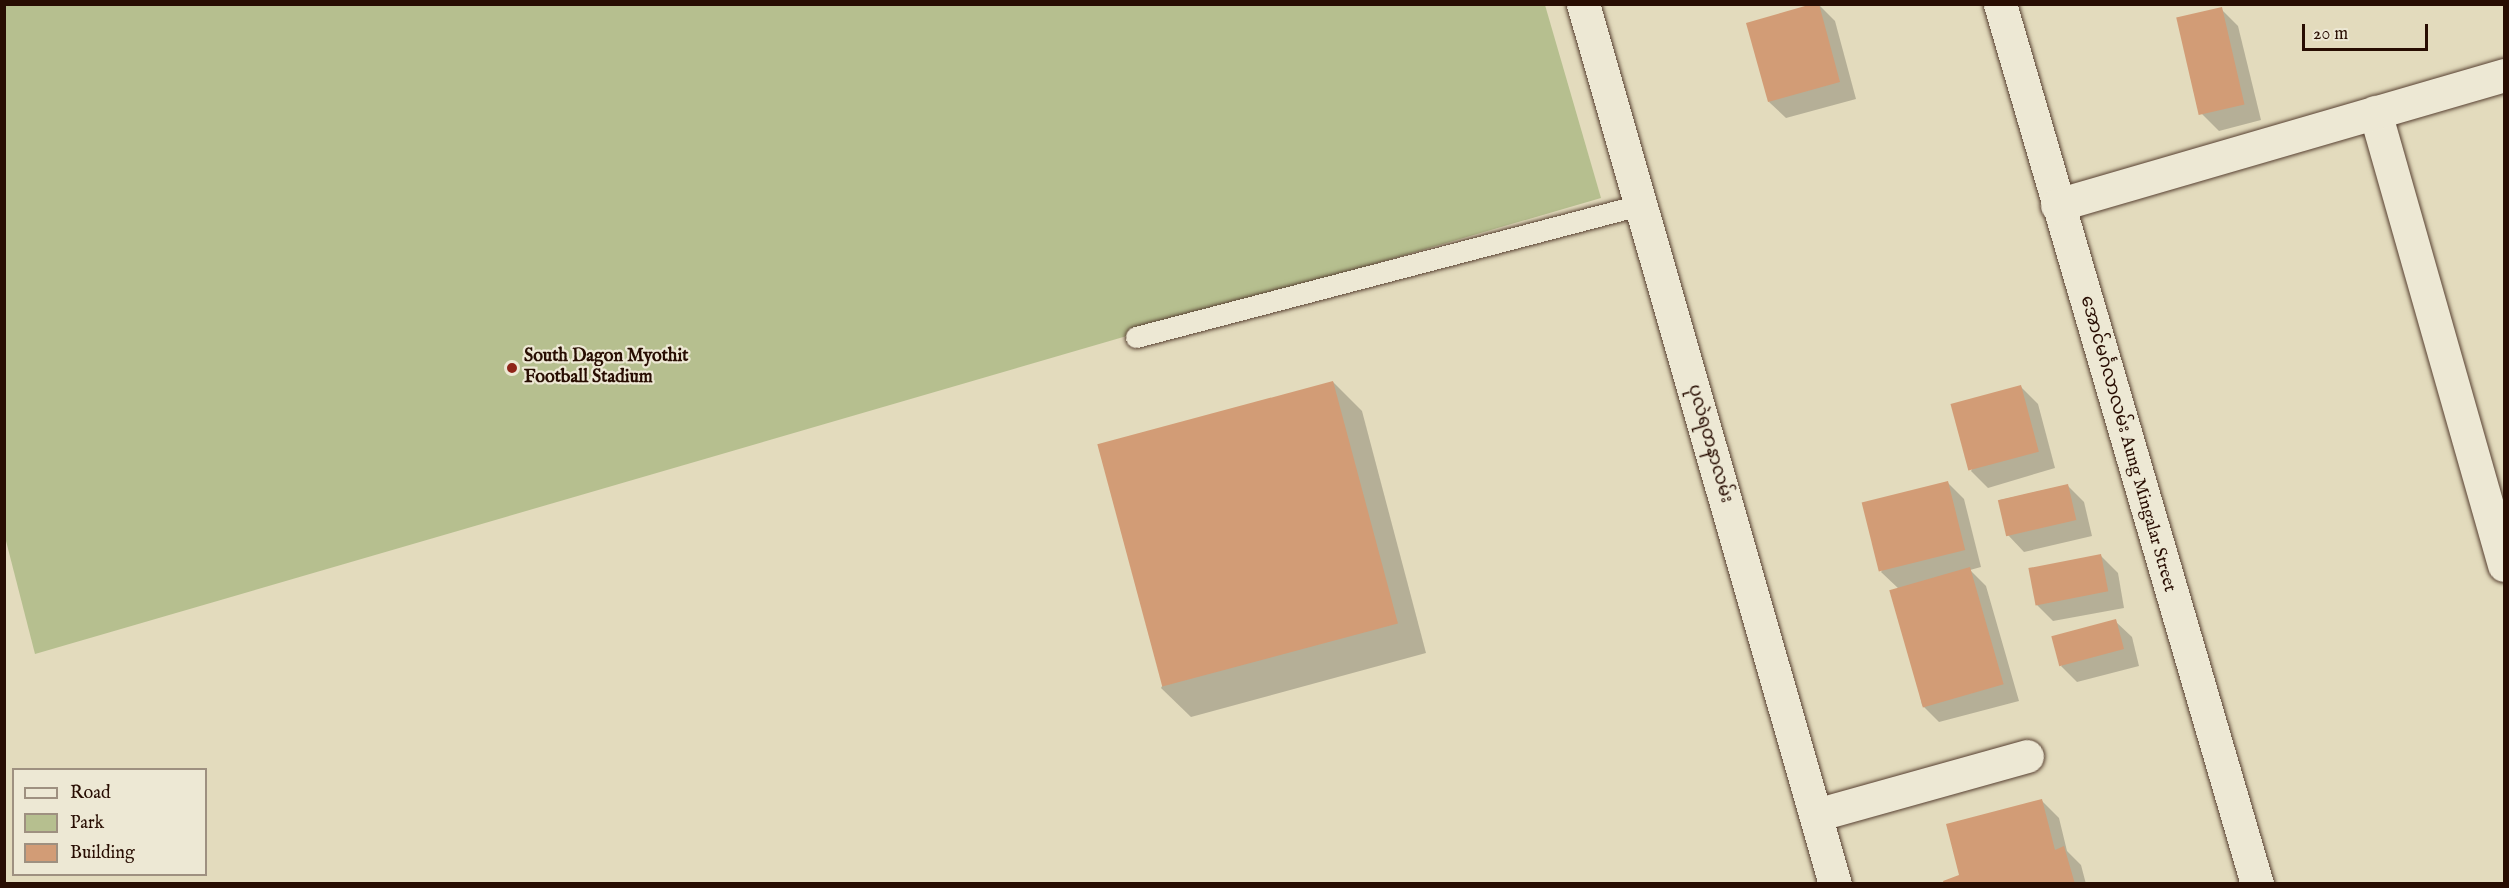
<!DOCTYPE html>
<html>
<head>
<meta charset="utf-8">
<style>
  body { margin:0 }
  #map { position:relative; width:2509px; height:888px; overflow:hidden; background:#e3dbbd; font-family:"IM FELL English","Noto Sans Myanmar",serif }
  div>[style] { position:absolute }
  [style*='--x'] { left:calc(var(--x)*1px); top:calc(var(--y)*1px); width:calc(var(--w)*1px); rotate:calc(var(--a)*1deg) }
  .green>* { inset:0; background:#b6bf8f }
  .shadow>* { inset:0; background:#0003 }
  .building>* { inset:0; background:#d29c76; transform-origin:0 0 }
  .roads { filter:drop-shadow(0 0 2px #574031) drop-shadow(0 0 2px #574031) }
  .lane>* { height:21px; margin:-10.5px; padding:0 10.5px; transform-origin:10.5px; border-radius:10.5px; background:#ede8d4 }
  .street>* { height:33px; margin:-16.5px; padding:0 16.5px; transform-origin:16.5px; border-radius:16.5px; background:#ede8d4 }
  .secondary>* { height:33px; margin:-16.5px; padding:0 16.5px; transform-origin:16.5px; border-radius:16.5px; background:#ede8d4 }
  .dots>* { width:16px; height:16px; translate:-50% -50%; box-sizing:border-box; border:3px solid #ede8d4; border-radius:50% }
  span { translate:-50% -50%; white-space:nowrap; text-align:center; line-height:1.15; -webkit-text-stroke:4.5px #ede8d4; paint-order:stroke }
  .poi-label { font-size:18px; color:#280d02; font-weight:700 }
  .left { translate:0 -50%; text-align:left }
  .street-label { font-size:18px; color:#280d02 }
  .frame { position:absolute; inset:0; border:6px solid #280d02; pointer-events:none }
  .legend { position:absolute; left:12px; top:768px; width:195px; height:108px; box-sizing:border-box; background:#ede8d4; border:2px solid #9e9080; margin:0; padding:8px 10px; list-style:none; font-size:18px; color:#280d02 }
  .legend li { display:flex; align-items:center; gap:12px; height:30px }
  .legend b { width:30px; border:2px solid #9e9080 }
  .scale { position:absolute; left:2302px; top:24px; width:126px; height:27px; box-sizing:border-box; border:3px solid #280d02; border-top:0; padding-left:8px; font-size:18px; line-height:21px; white-space:nowrap; color:#280d02; -webkit-text-stroke:4px #ede8d4; paint-order:stroke }
</style>
</head>
<body>
<div id="map">
  <div class="green">
    <div style="clip-path:polygon(4px 5px,1545px 5px,1601px 198px,35px 654px,5px 537px)"></div>
  </div>
  <div class="shadow">
    <div style="clip-path:polygon(1818px 4px,1835px 21px,1856px 99px,1786px 118px,1769px 102px)"></div>
    <div style="clip-path:polygon(2221px 9px,2238px 26px,2261px 120px,2219px 131px,2202px 114px)"></div>
    <div style="clip-path:polygon(1333px 382px,1362px 411px,1426px 653px,1191px 717px,1161px 688px)"></div>
    <div style="clip-path:polygon(2021px 387px,2038px 404px,2055px 468px,1988px 488px,1971px 471px)"></div>
    <div style="clip-path:polygon(1947px 482px,1964px 499px,1981px 567px,1970px 570px,1986px 586px,2019px 701px,1939px 722px,1922px 705px,1899px 589px,1881px 572px)"></div>
    <div style="clip-path:polygon(2067px 485px,2084px 502px,2092px 536px,2024px 552px,2008px 535px,2000px 500px)"></div>
    <div style="clip-path:polygon(2101px 556px,2118px 573px,2124px 608px,2053px 621px,2036px 604px)"></div>
    <div style="clip-path:polygon(2115px 621px,2132px 637px,2139px 666px,2077px 682px,2061px 666px)"></div>
    <div style="clip-path:polygon(2042px 801px,2059px 818px,2067px 851px,2081px 865px,2086px 884px,1945px 884px,1961px 876px)"></div>
  </div>
  <div class="building">
    <div style="clip-path:polygon(1812px 4px,1819px 4px,1840px 82px,1768px 102px,1746px 23px)"></div>
    <div style="left:2222px;top:7px;width:100px;height:47px;rotate:77deg"></div>
    <div style="left:1333px;top:381px;width:251px;height:244px;rotate:75deg"></div>
    <div style="left:2021px;top:385px;width:69px;height:73px;rotate:75deg"></div>
    <div style="left:1948px;top:481px;width:71px;height:89px;rotate:76deg"></div>
    <div style="left:2068px;top:484px;width:37px;height:72px;rotate:77deg"></div>
    <div style="left:2101px;top:554px;width:38px;height:74px;rotate:79deg"></div>
    <div style="left:1970px;top:567px;width:122px;height:84px;rotate:74deg"></div>
    <div style="left:2116px;top:619px;width:31px;height:67px;rotate:75deg"></div>
    <div style="clip-path:polygon(2042px 799px,2055px 850px,2064px 846px,2075px 884px,1944px 884px,1943px 881px,1959px 875px,1946px 824px)"></div>
  </div>
  <div class="roads">
    <div class="lane">
      <div style="--x:1136;--y:337;--w:521;--a:-14.68"></div>
    </div>
    <div class="street">
      <div style="--x:2000;--y:4;--w:917;--a:73.72"></div>
      <div style="--x:2375;--y:112;--w:471;--a:74.1"></div>
      <div style="--x:2057;--y:205;--w:466;--a:-16.2"></div>
      <div style="--x:1816;--y:815;--w:219;--a:-15.6"></div>
    </div>
    <div class="secondary">
      <div style="--x:1583;--y:4;--w:915;--a:74.02"></div>
    </div>
  </div>
  <div class="dots">
    <div style="left:512px;top:368px;background:#8f2418"></div>
  </div>
  <div class="poi-label">
    <span class="left" style="left:524px;top:368px">South Dagon Myothit<br>Football Stadium</span>
  </div>
  <div class="street-label">
    <span style="left:1709px;top:444px;rotate:74deg">ပုလဲရတနာလမ်း</span>
    <span style="left:2127px;top:444px;rotate:74deg">အောင်မင်္ဂလာလမ်း Aung Mingalar Street</span>
  </div>
  <div class="frame"></div>
  <ul class="legend">
  <li><b style="height:8px;background:#ede8d4"></b>Road</li>
  <li><b style="height:16px;background:#b6bf8f"></b>Park</li>
  <li><b style="height:16px;background:#d29c76"></b>Building</li>
  </ul>
  <div class="scale">20 m</div>
</div>
</body>
</html>
